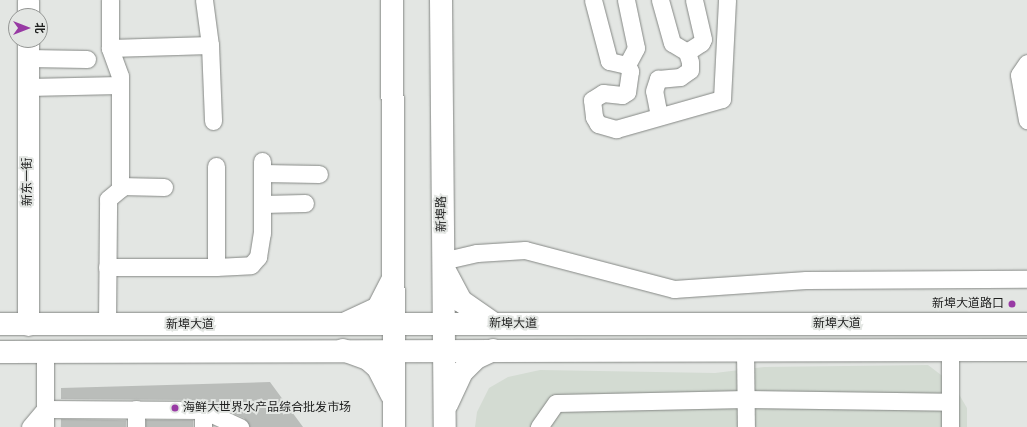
<!DOCTYPE html>
<html>
<head>
<meta charset="utf-8">
<style>
  body { margin:0 }
  #map { position:relative; width:1027px; height:427px; overflow:hidden; background:#e3e6e3; font-family:Karla,"Noto Sans SC",sans-serif }
  div>[style] { position:absolute }
  [style*='--x'] { left:calc(var(--x)*1px); top:calc(var(--y)*1px); width:calc(var(--w)*1px); rotate:calc(var(--a)*1deg) }
  .built>* { inset:0; background:#d3dbd2 }
  .building>* { inset:0; background:#babdba; transform-origin:0 0 }
  .roads { filter:drop-shadow(0 0 1px #848784) drop-shadow(0 0 1px #848784) }
  .minor>* { height:17px; margin:-8.5px; padding:0 8.5px; transform-origin:8.5px; border-radius:8.5px; background:#fff }
  .tertiary>* { height:21px; margin:-10.5px; padding:0 10.5px; transform-origin:10.5px; border-radius:10.5px; background:#fff }
  .primary>* { height:22px; margin:-11px; padding:0 11px; transform-origin:11px; border-radius:11px; background:#fff }
  .trunk>* { height:22px; margin:-11px; padding:0 11px; transform-origin:11px; border-radius:11px; background:#fff }
  .dots>* { width:11px; height:11px; translate:-50% -50%; box-sizing:border-box; border:2px solid #e3e6e3; border-radius:50% }
  span { translate:-50% -50%; white-space:nowrap; text-align:center; line-height:1.15; -webkit-text-stroke:4px #e3e6e3; paint-order:stroke }
  .street-label { font-size:12px; color:#1e1f1e }
  .poi-label { font-size:12px; color:#1e1f1e }
  .right { translate:-100% -50%; text-align:right }
  .left { translate:0 -50%; text-align:left }
  .north { position:absolute; left:8px; top:8px; width:40px; height:40px; box-sizing:border-box; background:#e3e6e3; border:1px solid #949694; border-radius:50%; rotate:90deg; font-size:11px; font-weight:700; line-height:16px; text-align:center; color:#1e1f1e }
  .north::after { content:''; display:block; margin:auto; width:14px; height:18px; background:#983aa4; clip-path:polygon(50% 0,100% 100%,50% 72%,0 100%) }
</style>
</head>
<body>
<div id="map">
  <div class="built">
    <div style="clip-path:polygon(928px 365px,953px 384px,967px 408px,967px 427px,475px 427px,477px 412px,489px 388px,508px 377px,540px 370px,715px 373px,764px 367px)"></div>
  </div>
  <div class="building">
    <div style="clip-path:polygon(270px 382px,303px 427px,250px 427px,244px 418px,203px 400px,61px 399px,61px 388px)"></div>
    <div style="left:61px;top:419px;width:65px;height:8px;rotate:1deg"></div>
    <div style="left:146px;top:420px;width:47px;height:7px"></div>
  </div>
  <div class="roads">
    <div class="minor">
      <div style="--x:110;--y:0;--w:48;--a:90"></div>
      <div style="--x:110;--y:48;--w:100;--a:-1.7"></div>
      <div style="--x:210;--y:45;--w:45;--a:-97.6"></div>
      <div style="--x:593;--y:0;--w:63;--a:75.3"></div>
      <div style="--x:609;--y:61;--w:18;--a:13"></div>
      <div style="--x:627;--y:65;--w:7;--a:63"></div>
      <div style="--x:630;--y:71;--w:21;--a:98"></div>
      <div style="--x:627;--y:92;--w:6;--a:149"></div>
      <div style="--x:622;--y:95;--w:19;--a:-174"></div>
      <div style="--x:603;--y:93;--w:13;--a:148"></div>
      <div style="--x:592;--y:100;--w:17;--a:83"></div>
      <div style="--x:594;--y:117;--w:8;--a:60"></div>
      <div style="--x:598;--y:124;--w:19;--a:16"></div>
      <div style="--x:616;--y:129;--w:110;--a:-15.8"></div>
      <div style="--x:722;--y:99;--w:99;--a:-87.1"></div>
      <div style="--x:626;--y:0;--w:49;--a:78.2"></div>
      <div style="--x:636;--y:48;--w:19;--a:118"></div>
      <div style="--x:210;--y:45;--w:76;--a:87.7"></div>
      <div style="--x:687;--y:52;--w:17;--a:-33"></div>
      <div style="--x:701;--y:43;--w:4;--a:-63"></div>
      <div style="--x:703;--y:39;--w:40;--a:-103"></div>
      <div style="--x:28;--y:58;--w:59;--a:1"></div>
      <div style="--x:1027;--y:63;--w:14;--a:124"></div>
      <div style="--x:1019;--y:75;--w:46;--a:79.9"></div>
      <div style="--x:28;--y:87;--w:92;--a:-1.2"></div>
      <div style="--x:659;--y:116;--w:25;--a:-101"></div>
      <div style="--x:654;--y:91;--w:13;--a:-72"></div>
      <div style="--x:658;--y:79;--w:22;--a:-5"></div>
      <div style="--x:680;--y:77;--w:12;--a:-35"></div>
      <div style="--x:690;--y:70;--w:8;--a:-90"></div>
      <div style="--x:690;--y:62;--w:10;--a:-107"></div>
      <div style="--x:687;--y:52;--w:17;--a:-149"></div>
      <div style="--x:672;--y:43;--w:45;--a:-105.6"></div>
      <div style="--x:262;--y:173;--w:57;--a:1"></div>
      <div style="--x:120;--y:186;--w:44;--a:1.3"></div>
      <div style="--x:262;--y:204;--w:43;--a:-1.3"></div>
      <div style="--x:442;--y:261;--w:36;--a:-13"></div>
      <div style="--x:477;--y:253;--w:48;--a:-3.6"></div>
      <div style="--x:525;--y:250;--w:154;--a:14.7"></div>
      <div style="--x:674;--y:289;--w:132;--a:-3.9"></div>
      <div style="--x:806;--y:280;--w:221;--a:-0.3"></div>
      <div style="--x:107;--y:267;--w:109;--a:0"></div>
      <div style="--x:216;--y:267;--w:101;--a:-90"></div>
      <div style="--x:216;--y:267;--w:35;--a:-3"></div>
      <div style="--x:251;--y:265;--w:11;--a:-49"></div>
      <div style="--x:258;--y:257;--w:24;--a:-81"></div>
      <div style="--x:262;--y:233;--w:72;--a:-90"></div>
      <div style="--x:107;--y:325;--w:126;--a:-89.5"></div>
      <div style="--x:108;--y:199;--w:16;--a:-40"></div>
      <div style="--x:120;--y:189;--w:113;--a:-90"></div>
      <div style="--x:120;--y:76;--w:30;--a:-110"></div>
      <div style="--x:745;--y:350;--w:77;--a:89.3"></div>
      <div style="--x:950;--y:350;--w:77;--a:90"></div>
      <div style="--x:45;--y:352;--w:75;--a:90"></div>
      <div style="--x:45;--y:409;--w:158;--a:0.4"></div>
      <div style="--x:203;--y:410;--w:41;--a:24.7"></div>
      <div style="--x:136;--y:409;--w:18;--a:90"></div>
      <div style="--x:203;--y:410;--w:17;--a:90"></div>
      <div style="--x:30;--y:427;--w:23;--a:-50"></div>
      <div style="--x:539;--y:427;--w:29;--a:-55"></div>
      <div style="--x:556;--y:403;--w:190;--a:-1.2"></div>
      <div style="--x:746;--y:399;--w:204;--a:0.8"></div>
    </div>
    <div class="tertiary">
      <div style="--x:28;--y:0;--w:16;--a:90"></div>
      <div style="--x:28;--y:40;--w:285;--a:90"></div>
    </div>
    <div class="primary">
      <div style="--x:0;--y:324;--w:1027;--a:0"></div>
      <div style="--x:0;--y:352;--w:1027;--a:-0.11"></div>
    </div>
    <div class="trunk">
      <div style="--x:392;--y:0;--w:427;--a:89.7"></div>
      <div style="--x:441;--y:0;--w:427;--a:89.5"></div>
      <div style="--x:445;--y:271;--w:34;--a:62"></div>
      <div style="--x:461;--y:301;--w:40;--a:34.9"></div>
      <div style="--x:344;--y:324;--w:38;--a:-25"></div>
      <div style="--x:378;--y:308;--w:31;--a:-63"></div>
      <div style="--x:343;--y:350;--w:27;--a:20"></div>
      <div style="--x:368;--y:359;--w:13;--a:42"></div>
      <div style="--x:378;--y:368;--w:30;--a:63"></div>
      <div style="--x:447;--y:404;--w:35;--a:-65"></div>
      <div style="--x:462;--y:372;--w:20;--a:-45"></div>
      <div style="--x:476;--y:358;--w:19;--a:-25"></div>
    </div>
  </div>
  <div class="dots">
    <div style="left:1012px;top:304px;background:#983aa4"></div>
    <div style="left:175px;top:408px;background:#983aa4"></div>
  </div>
  <div class="street-label">
    <span style="left:28px;top:182px;rotate:-90deg">新东一街</span>
    <span style="left:442px;top:214px;rotate:-90deg">新埠路</span>
    <span style="left:513px;top:324px;rotate:1deg">新埠大道</span>
    <span style="left:837px;top:324px">新埠大道</span>
    <span style="left:190px;top:325px">新埠大道</span>
  </div>
  <div class="poi-label">
    <span class="right" style="left:1004px;top:304px">新埠大道路口</span>
    <span class="left" style="left:183px;top:408px">海鲜大世界水产品综合批发市场</span>
  </div>
  <div class="north">北</div>
</div>
</body>
</html>
